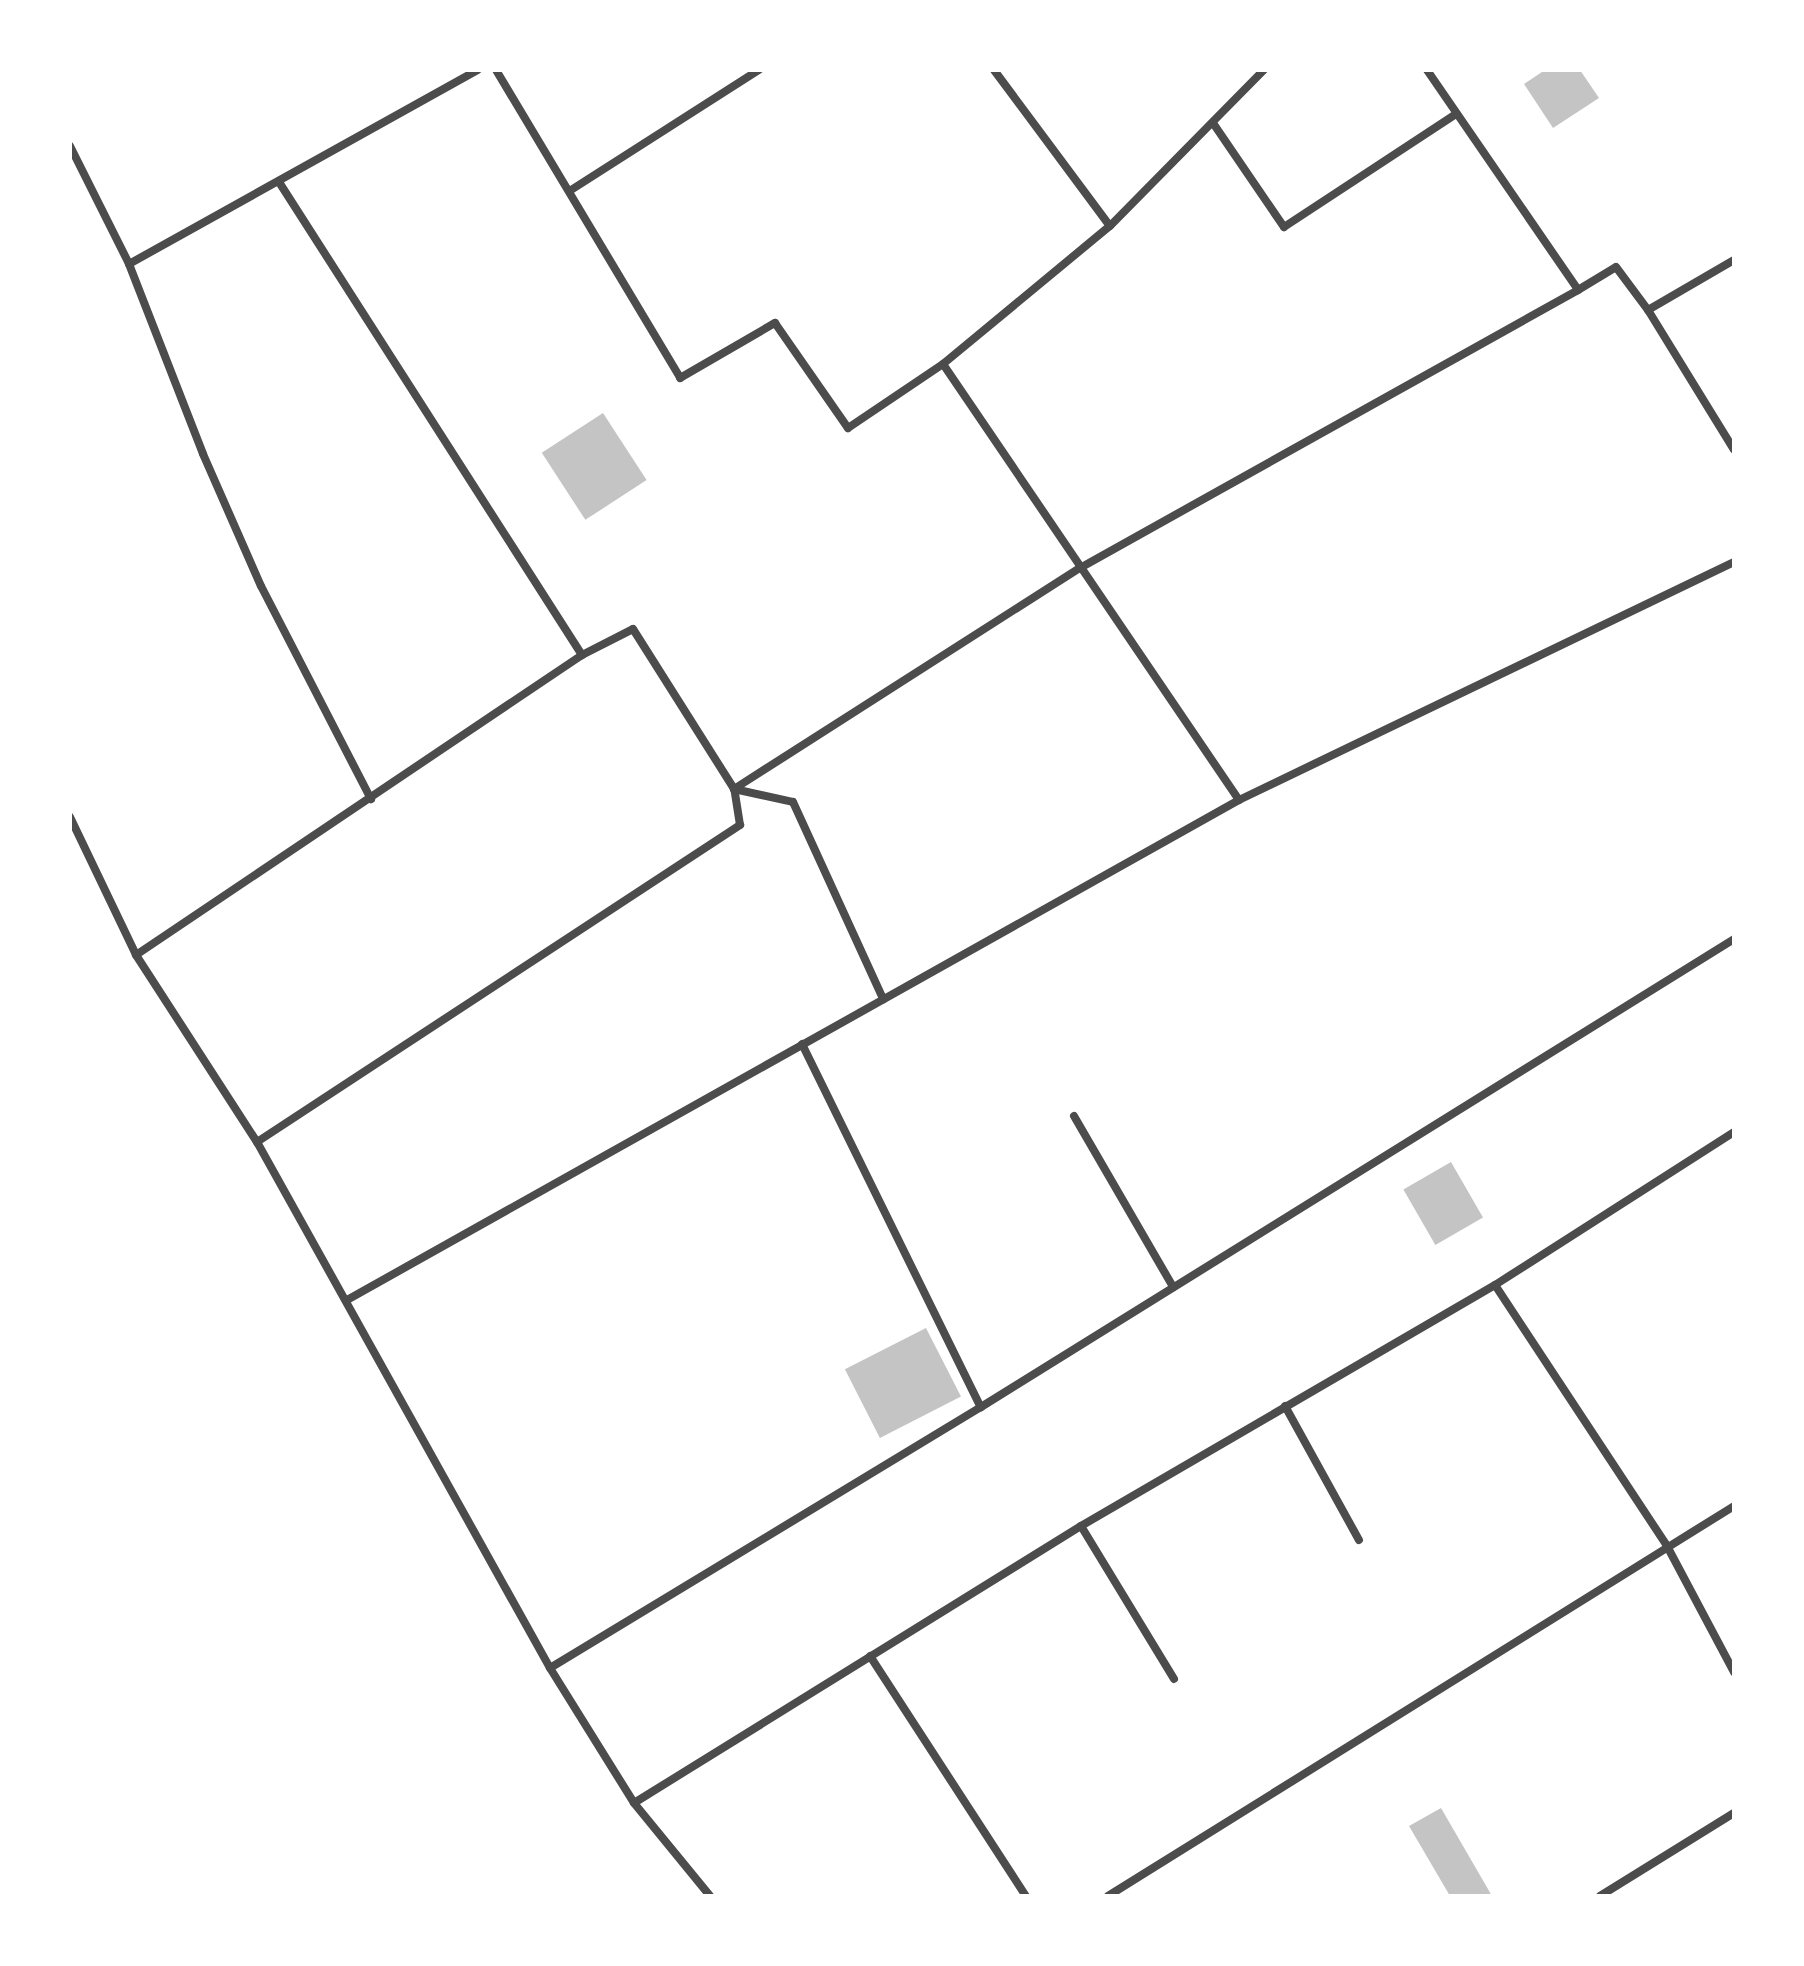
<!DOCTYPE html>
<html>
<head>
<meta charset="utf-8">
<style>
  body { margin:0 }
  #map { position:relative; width:1804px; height:1966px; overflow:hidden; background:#fff; font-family:"Zilla Slab",serif }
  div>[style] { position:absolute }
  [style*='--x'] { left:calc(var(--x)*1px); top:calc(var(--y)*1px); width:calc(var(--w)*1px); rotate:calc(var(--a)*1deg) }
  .building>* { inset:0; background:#c4c4c4; transform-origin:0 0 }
  .minor>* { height:8px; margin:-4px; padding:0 4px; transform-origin:4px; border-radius:4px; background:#4c4c4c }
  span { translate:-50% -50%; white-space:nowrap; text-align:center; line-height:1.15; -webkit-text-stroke:8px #fff; paint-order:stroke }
  .frame { position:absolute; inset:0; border:72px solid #fff; pointer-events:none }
</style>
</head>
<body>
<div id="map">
  <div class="building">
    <div style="clip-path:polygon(1545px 70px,1580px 70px,1599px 98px,1553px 128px,1524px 84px)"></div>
    <div style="left:603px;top:413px;width:80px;height:73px;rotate:57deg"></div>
    <div style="left:1451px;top:1162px;width:64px;height:55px;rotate:60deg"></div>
    <div style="left:926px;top:1328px;width:77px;height:91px;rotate:63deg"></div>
    <div style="clip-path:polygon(1441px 1808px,1492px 1896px,1450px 1896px,1409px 1826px)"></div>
  </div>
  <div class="minor">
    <div style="--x:496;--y:70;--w:359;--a:59.1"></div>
    <div style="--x:680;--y:378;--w:110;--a:-30.1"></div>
    <div style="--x:775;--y:323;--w:128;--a:55.2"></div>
    <div style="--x:848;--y:428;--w:115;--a:-34"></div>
    <div style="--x:943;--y:364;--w:217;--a:-39.6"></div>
    <div style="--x:1110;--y:226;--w:219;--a:-45.4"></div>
    <div style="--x:994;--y:70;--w:194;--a:53.4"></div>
    <div style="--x:1427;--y:70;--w:267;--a:55.5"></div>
    <div style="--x:1578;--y:290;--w:44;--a:-31.2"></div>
    <div style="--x:1616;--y:267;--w:54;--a:53.3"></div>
    <div style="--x:1648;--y:310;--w:164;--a:58.4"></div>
    <div style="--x:1213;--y:123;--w:126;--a:55.7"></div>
    <div style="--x:1284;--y:227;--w:206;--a:-33.3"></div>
    <div style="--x:70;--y:146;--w:132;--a:63.4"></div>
    <div style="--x:129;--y:264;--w:204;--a:68.7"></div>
    <div style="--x:203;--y:454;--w:144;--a:66.3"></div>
    <div style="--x:261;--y:586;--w:240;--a:62.7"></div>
    <div style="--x:279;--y:182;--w:562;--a:57.36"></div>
    <div style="--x:571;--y:190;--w:223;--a:-32.6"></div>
    <div style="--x:129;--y:264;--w:399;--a:-29.1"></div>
    <div style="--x:1648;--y:310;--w:99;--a:-30.2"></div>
    <div style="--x:943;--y:364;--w:527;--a:55.83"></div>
    <div style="--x:70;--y:817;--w:153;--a:64.4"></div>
    <div style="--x:136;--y:955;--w:223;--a:57.1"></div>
    <div style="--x:257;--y:1142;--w:602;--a:60.88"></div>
    <div style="--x:550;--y:1668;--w:159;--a:58.1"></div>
    <div style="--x:634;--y:1803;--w:120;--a:50.7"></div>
    <div style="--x:136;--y:955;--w:538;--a:-33.93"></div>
    <div style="--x:582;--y:655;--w:57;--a:-27"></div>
    <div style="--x:633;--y:629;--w:189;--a:57.7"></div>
    <div style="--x:734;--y:789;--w:60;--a:12.4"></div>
    <div style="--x:793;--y:802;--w:217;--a:65.4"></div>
    <div style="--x:802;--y:1044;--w:405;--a:63.8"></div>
    <div style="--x:1074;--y:1116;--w:198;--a:59.9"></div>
    <div style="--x:257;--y:1142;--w:578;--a:-33.28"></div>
    <div style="--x:740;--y:825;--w:36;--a:-99"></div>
    <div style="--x:734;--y:789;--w:411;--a:-32.6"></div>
    <div style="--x:1080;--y:568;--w:570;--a:-29.17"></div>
    <div style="--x:1495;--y:1285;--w:313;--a:56.6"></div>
    <div style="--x:1667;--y:1546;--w:143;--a:62"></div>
    <div style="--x:347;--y:1300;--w:1023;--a:-29.27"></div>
    <div style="--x:1239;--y:800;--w:549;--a:-25.68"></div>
    <div style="--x:1285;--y:1406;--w:153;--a:61.1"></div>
    <div style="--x:1081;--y:1526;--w:179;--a:58.7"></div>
    <div style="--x:870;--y:1656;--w:286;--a:57"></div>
    <div style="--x:550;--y:1668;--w:504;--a:-31.2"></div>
    <div style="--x:981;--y:1407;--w:887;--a:-31.86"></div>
    <div style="--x:634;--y:1803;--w:526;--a:-31.79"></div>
    <div style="--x:1081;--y:1526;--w:479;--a:-30.2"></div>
    <div style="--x:1495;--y:1285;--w:284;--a:-32.6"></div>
    <div style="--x:1108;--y:1896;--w:738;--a:-31.92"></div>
    <div style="--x:1600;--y:1896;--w:158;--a:-31.8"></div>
  </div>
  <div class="frame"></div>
</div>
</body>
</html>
